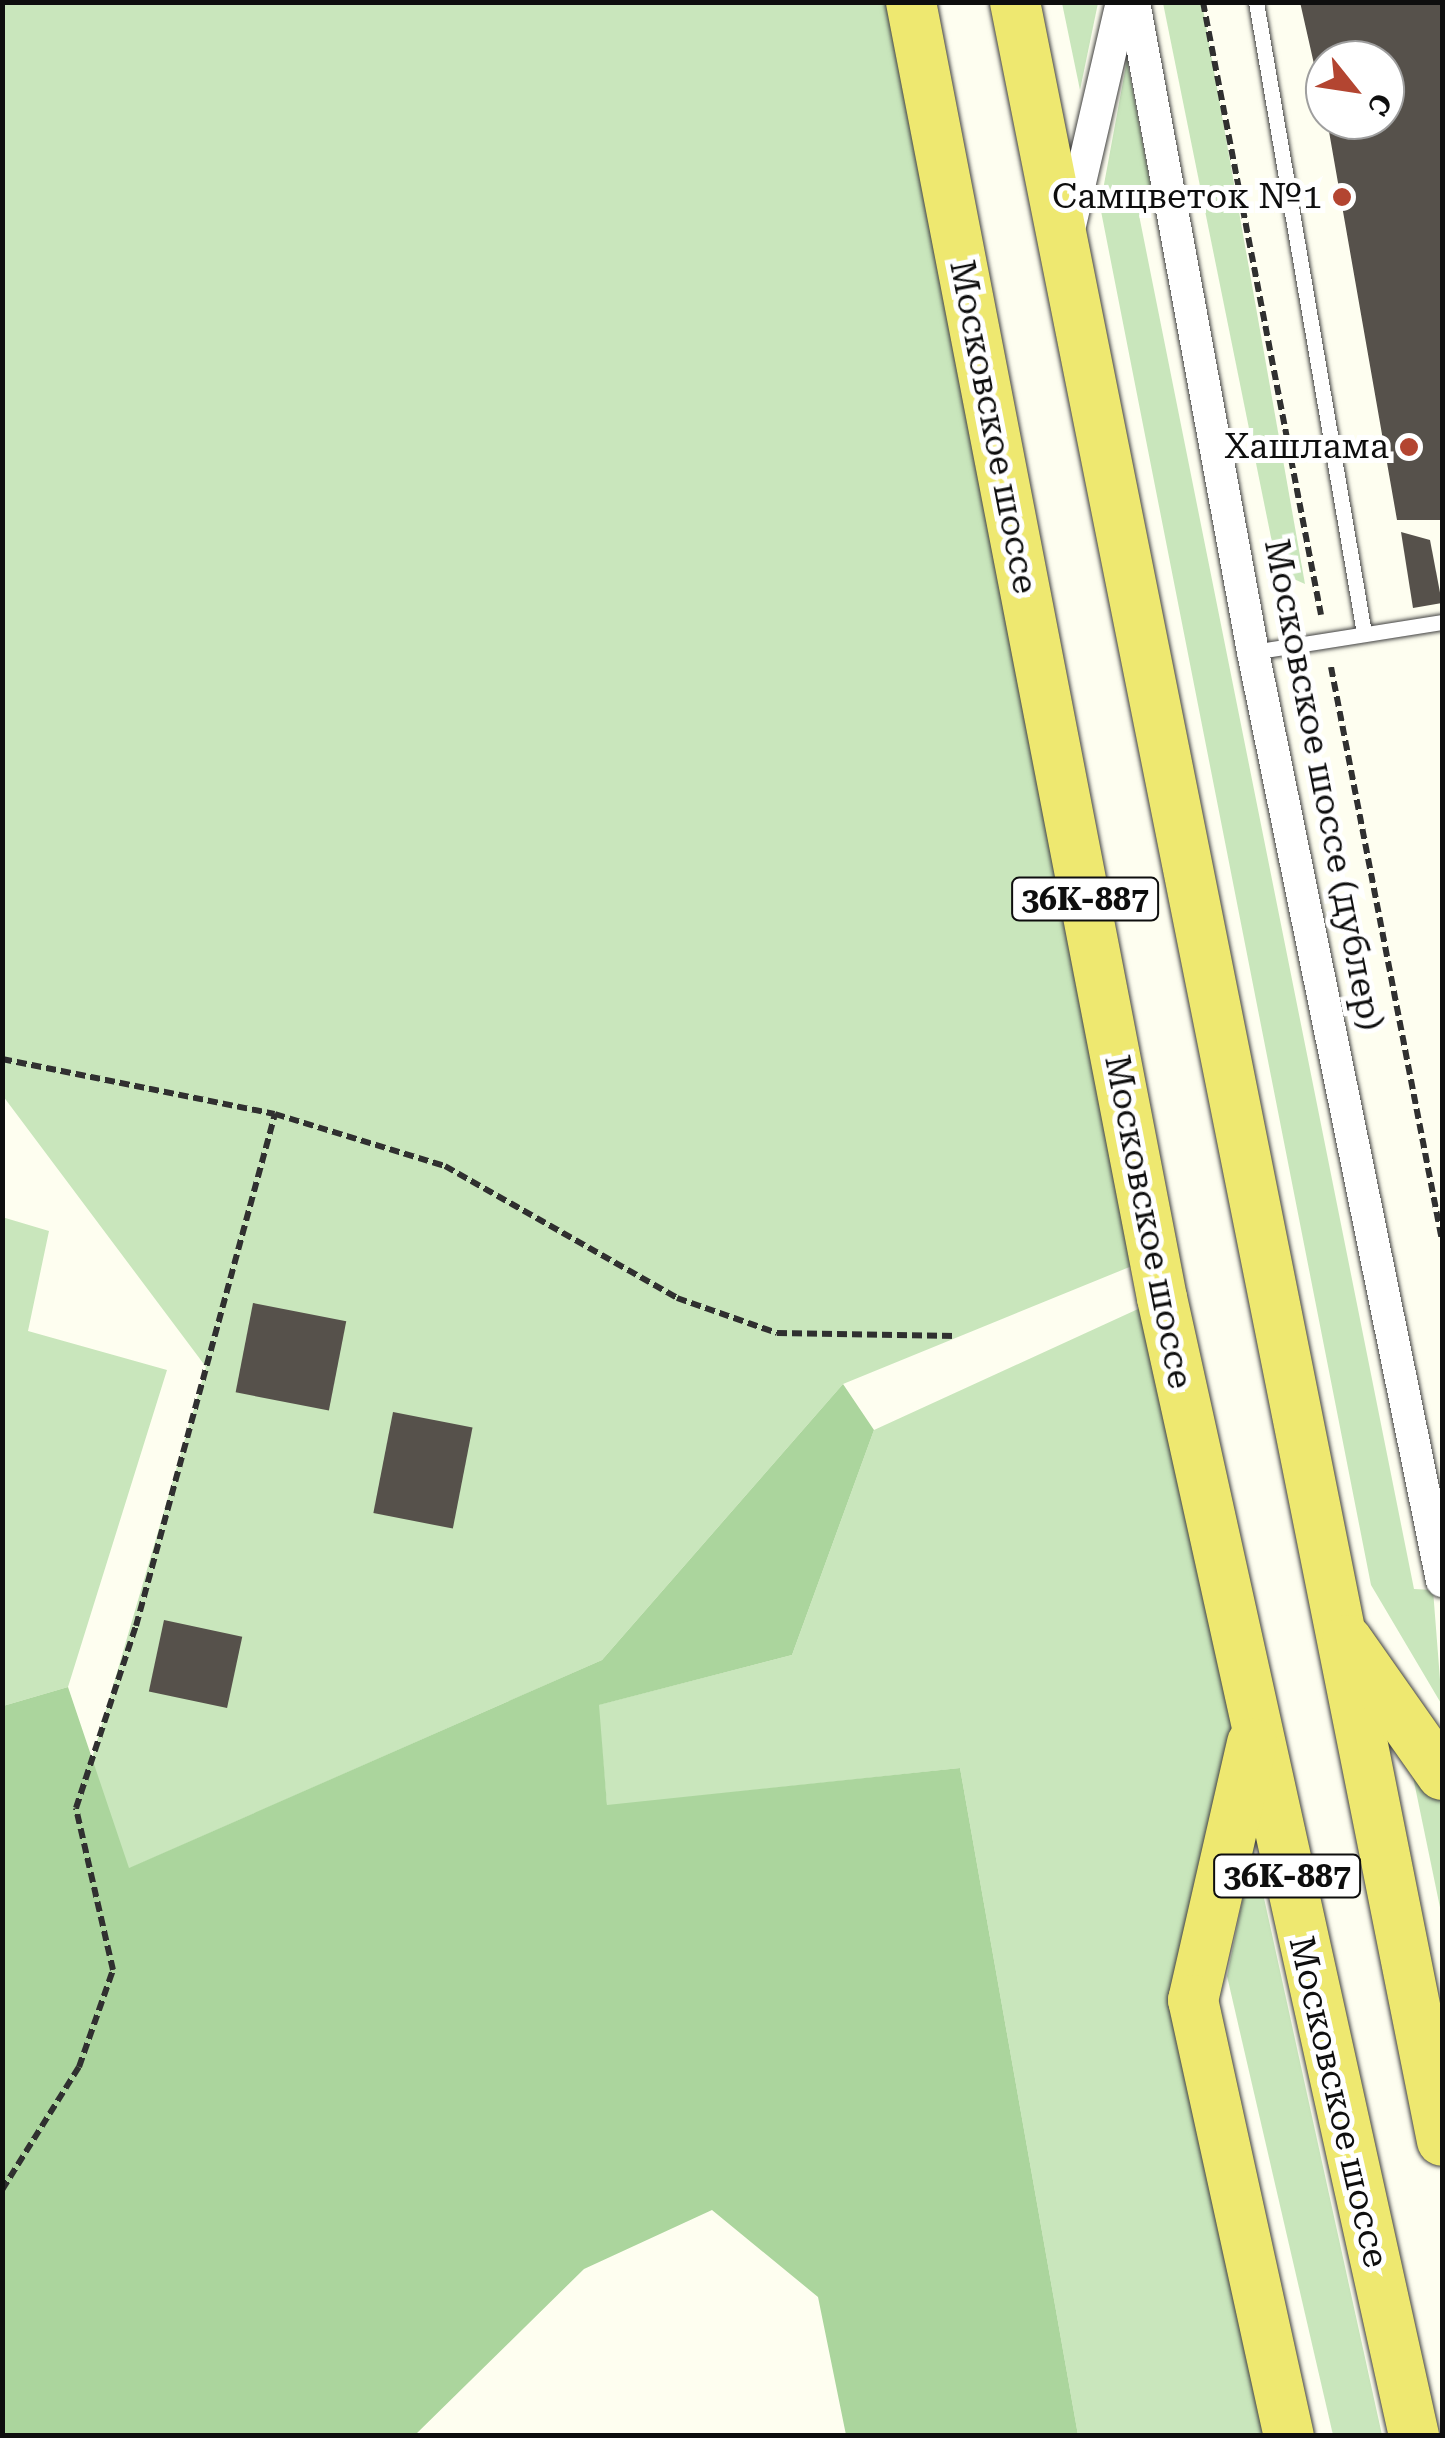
<!DOCTYPE html>
<html>
<head>
<meta charset="utf-8">
<style>
  body { margin:0 }
  #map { position:relative; width:1445px; height:2438px; overflow:hidden; background:#fefef0; font-family:"Roboto Serif",serif }
  div>[style] { position:absolute }
  [style*='--x'] { left:calc(var(--x)*1px); top:calc(var(--y)*1px); width:calc(var(--w)*1px); rotate:calc(var(--a)*1deg) }
  .green>* { inset:0; background:#c9e6bc }
  .forest>* { inset:0; background:#abd59d }
  .building>* { inset:0; background:#56514b; transform-origin:0 0 }
  .path>* { height:6px; margin-top:-3px; transform-origin:0; background:repeating-linear-gradient(90deg,#303030 0 10px,transparent 0 15px) }
  .roads { filter:drop-shadow(0 0 2px #414141) drop-shadow(0 0 2px #414141) }
  .lane>* { height:15px; margin:-7.5px; padding:0 7.5px; transform-origin:7.5px; border-radius:7.5px; background:#fff }
  .street>* { height:32px; margin:-16px; padding:0 16px; transform-origin:16px; border-radius:16px; background:#fff }
  .primary>* { height:50px; margin:-25px; padding:0 25px; transform-origin:25px; border-radius:25px; background:#eee870 }
  .dots>* { width:28px; height:28px; translate:-50% -50%; box-sizing:border-box; border:5px solid #fff; border-radius:50% }
  span { translate:-50% -50%; white-space:nowrap; text-align:center; line-height:1.15; -webkit-text-stroke:10px #fff; paint-order:stroke }
  .shield-label span { padding:2px 8px; background:#fff; border:2px solid; border-radius:8px; -webkit-text-stroke-width:0 }
  .shield-label { font-size:32px; color:#0e0e0e; font-weight:700 }
  .poi-label { font-size:35px; color:#0e0e0e }
  .right { translate:-100% -50%; text-align:right }
  .street-label { font-size:35px; color:#0e0e0e }
  .frame { position:absolute; inset:0; border:5px solid #0e0e0e; pointer-events:none }
  .north { position:absolute; left:1305px; top:40px; width:100px; height:100px; box-sizing:border-box; background:#fff; border:2px solid #9f9f9f; border-radius:50%; rotate:120deg; font-size:28px; font-weight:700; line-height:40px; text-align:center; color:#0e0e0e }
  .north::after { content:''; display:block; margin:auto; width:35px; height:45px; background:#b34531; clip-path:polygon(50% 0,100% 100%,50% 72%,0 100%) }
</style>
</head>
<body>
<div id="map">
  <div class="green">
    <div style="clip-path:polygon(3px 3px,913px 3px,1154px 1257px,843px 1384px,602px 1660px,128px 1869px,90px 1765px,206px 1367px,3px 1096px)"></div>
    <div style="clip-path:polygon(1062px 3px,1098px 3px,1080px 90px)"></div>
    <div style="clip-path:polygon(1163px 3px,1202px 3px,1305px 584px,1278px 572px)"></div>
    <div style="clip-path:polygon(1127px 60px,1155px 209px,1139px 215px,1414px 1589px,1433px 1590px,1442px 1705px,1371px 1585px,1100px 206px)"></div>
    <div style="clip-path:polygon(2px 1217px,49px 1231px,28px 1331px,167px 1370px,68px 1687px,3px 1706px)"></div>
    <div style="clip-path:polygon(1162px 1298px,1256px 1729px,1193px 2000px,1289px 2435px,1078px 2435px,960px 1768px,607px 1806px,598px 1705px,792px 1655px,874px 1430px)"></div>
    <div style="clip-path:polygon(1400px 1714px,1442px 1775px,1442px 1917px)"></div>
    <div style="clip-path:polygon(1253px 1848px,1382px 2435px,1333px 2435px,1227px 1976px)"></div>
  </div>
  <div class="forest">
    <div style="clip-path:polygon(843px 1384px,874px 1430px,792px 1655px,599px 1705px,607px 1805px,960px 1768px,1078px 2435px,846px 2435px,818px 2297px,712px 2210px,584px 2269px,415px 2435px,3px 2435px,3px 1706px,68px 1687px,129px 1868px,602px 1660px)"></div>
  </div>
  <div class="building">
    <div style="clip-path:polygon(1300px 2px,1442px 2px,1442px 520px,1397px 520px,1327px 120px,1385px 120px,1385px 60px,1325px 60px,1323px 104px)"></div>
    <div style="clip-path:polygon(1401px 532px,1430px 540px,1442px 603px,1413px 608px)"></div>
    <div style="left:253px;top:1303px;width:95px;height:91px;rotate:11deg"></div>
    <div style="left:393px;top:1412px;width:81px;height:103px;rotate:11deg"></div>
    <div style="left:164px;top:1620px;width:80px;height:73px;rotate:12deg"></div>
  </div>
  <div class="path">
    <div style="--x:1203;--y:2;--w:624;--a:79.1"></div>
    <div style="--x:1331;--y:667;--w:584;--a:79.04"></div>
    <div style="--x:2;--y:1059;--w:278;--a:11.4"></div>
    <div style="--x:275;--y:1114;--w:178;--a:17"></div>
    <div style="--x:445;--y:1166;--w:267;--a:29.6"></div>
    <div style="--x:677;--y:1298;--w:106;--a:19.3"></div>
    <div style="--x:777;--y:1333;--w:179;--a:1"></div>
    <div style="--x:2;--y:2190;--w:145;--a:-58"></div>
    <div style="--x:79;--y:2067;--w:103;--a:-70.7"></div>
    <div style="--x:113;--y:1970;--w:166;--a:-102.9"></div>
    <div style="--x:76;--y:1808;--w:192;--a:-71.8"></div>
    <div style="--x:136;--y:1626;--w:531;--a:-74.81"></div>
  </div>
  <div class="roads">
    <div class="lane">
      <div style="--x:1256;--y:2;--w:640;--a:80.29"></div>
      <div style="--x:1253;--y:652;--w:191;--a:-9"></div>
    </div>
    <div class="street">
      <div style="--x:1134;--y:2;--w:661;--a:79.63"></div>
      <div style="--x:1253;--y:652;--w:948;--a:78.5"></div>
      <div style="--x:1068;--y:234;--w:238;--a:-76.9"></div>
    </div>
    <div class="primary">
      <div style="--x:911;--y:2;--w:1320;--a:79.04"></div>
      <div style="--x:1162;--y:1298;--w:1166;--a:77.51"></div>
      <div style="--x:1015;--y:2;--w:2181;--a:78.71"></div>
      <div style="--x:1347;--y:1640;--w:165;--a:54.9"></div>
      <div style="--x:1252;--y:1743;--w:264;--a:102.9"></div>
      <div style="--x:1193;--y:2000;--w:446;--a:77.6"></div>
    </div>
  </div>
  <div class="dots">
    <div style="left:1342px;top:197px;background:#b34531"></div>
    <div style="left:1409px;top:447px;background:#b34531"></div>
  </div>
  <div class="shield-label">
    <span style="left:1085px;top:899px">36К-887</span>
    <span style="left:1287px;top:1876px">36К-887</span>
  </div>
  <div class="poi-label">
    <span class="right" style="left:1322px;top:197px">Самцветок №1</span>
    <span class="right" style="left:1389px;top:447px">Хашлама</span>
  </div>
  <div class="street-label">
    <span style="left:993px;top:427px;rotate:79deg">Московское шоссе</span>
    <span style="left:1323px;top:785px;rotate:79deg">Московское шоссе (дублер)</span>
    <span style="left:1148px;top:1222px;rotate:79deg">Московское шоссе</span>
    <span style="left:1338px;top:2102px;rotate:77deg">Московское шоссе</span>
  </div>
  <div class="frame"></div>
  <div class="north">С</div>
</div>
</body>
</html>
